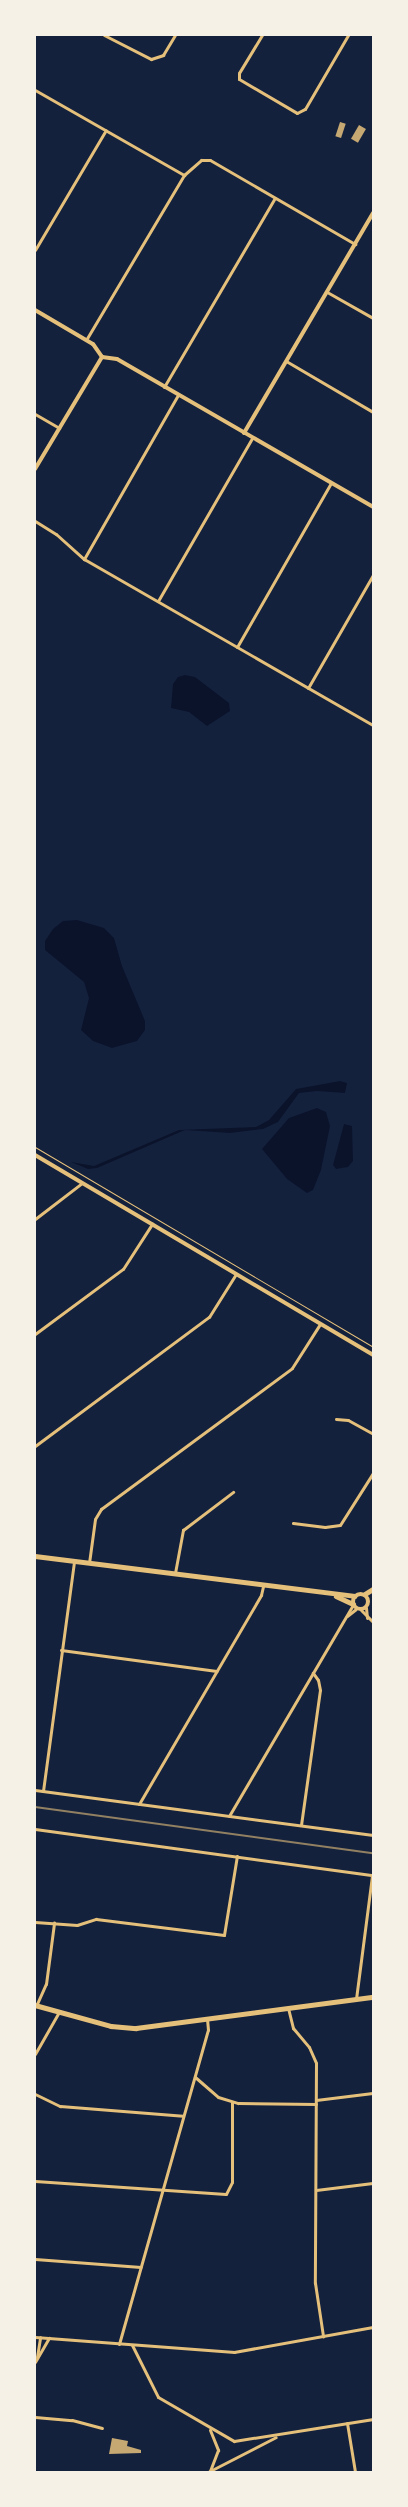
<!DOCTYPE html>
<html>
<head>
<meta charset="utf-8">
<style>
  body { margin:0 }
  #map { position:relative; width:408px; height:2507px; overflow:hidden; background:#14213d; font-family:Rubik,sans-serif }
  div>[style] { position:absolute }
  [style*='--x'] { left:calc(var(--x)*1px); top:calc(var(--y)*1px); width:calc(var(--w)*1px); rotate:calc(var(--a)*1deg) }
  .water>* { inset:0; background:#0b132b }
  .building>* { inset:0; background:#c6a872; transform-origin:0 0 }
  .path>* { height:1px; margin:-0.5px; padding:0 0.5px; transform-origin:0.5px; border-radius:0.5px; background:#e5c07b }
  .minor>* { height:3px; margin:-1.5px; padding:0 1.5px; transform-origin:1.5px; border-radius:1.5px; background:#e5c07b }
  .tertiary>* { height:4px; margin:-2px; padding:0 2px; transform-origin:2px; border-radius:2px; background:#e5c07b }
  .secondary>* { height:4.5px; margin:-2.25px; padding:0 2.25px; transform-origin:2.25px; border-radius:2.25px; background:#e5c07b }
  .secondary>.ring { margin:-2.25px; padding:0; box-sizing:content-box; background:none; border:4.5px solid #e5c07b; border-radius:50% }
  .primary>* { height:4.5px; margin:-2.25px; padding:0 2.25px; transform-origin:2.25px; border-radius:2.25px; background:#e5c07b }
  .rail>* { height:2px; margin:-1px; padding:0 1px; transform-origin:1px; border-radius:1px; background:#918062 }
  span { translate:-50% -50%; white-space:nowrap; text-align:center; line-height:1.15; -webkit-text-stroke:4.5px #f6f1e7; paint-order:stroke }
  .frame { position:absolute; inset:0; border:36px solid #f6f1e7; pointer-events:none }
</style>
</head>
<body>
<div id="map">
  <div class="water">
    <div style="clip-path:polygon(185px 675px,195px 677px,229px 703px,230px 711px,207px 726px,189px 712px,171px 708px,173px 684px,178px 677px)"></div>
    <div style="clip-path:polygon(77px 920px,104px 928px,114px 938px,122px 966px,145px 1021px,145px 1030px,137px 1041px,112px 1048px,93px 1041px,81px 1030px,89px 998px,84px 982px,45px 950px,45px 941px,53px 929px,63px 921px)"></div>
    <div style="clip-path:polygon(340px 1081px,347px 1083px,345px 1093px,317px 1091px,299px 1093px,278px 1122px,263px 1129px,230px 1133px,185px 1130px,97px 1168px,88px 1169px,71px 1162px,94px 1166px,179px 1130px,256px 1127px,269px 1120px,296px 1089px)"></div>
    <div style="clip-path:polygon(317px 1108px,326px 1112px,330px 1126px,321px 1170px,313px 1190px,307px 1193px,287px 1179px,262px 1149px,289px 1118px)"></div>
    <div style="clip-path:polygon(344px 1124px,352px 1126px,353px 1161px,348px 1167px,336px 1169px,333px 1165px)"></div>
  </div>
  <div class="building">
    <div style="left:340px;top:122px;width:6px;height:15px;rotate:18deg"></div>
    <div style="left:359px;top:125px;width:8px;height:16px;rotate:30deg"></div>
    <div style="clip-path:polygon(112px 2438px,128px 2441px,127px 2446px,141px 2450px,141px 2453px,109px 2454px)"></div>
  </div>
  <div class="path">
    <div style="--x:35;--y:1147;--w:393;--a:30.6"></div>
  </div>
  <div class="minor">
    <div style="--x:104;--y:35;--w:53;--a:27.1"></div>
    <div style="--x:151;--y:59;--w:13;--a:-18"></div>
    <div style="--x:163;--y:55;--w:23;--a:-59"></div>
    <div style="--x:262;--y:35;--w:44;--a:121.2"></div>
    <div style="--x:239;--y:73;--w:6;--a:90"></div>
    <div style="--x:239;--y:79;--w:67;--a:30.4"></div>
    <div style="--x:297;--y:113;--w:9;--a:-27"></div>
    <div style="--x:305;--y:109;--w:86;--a:-59.8"></div>
    <div style="--x:35;--y:90;--w:172;--a:29.7"></div>
    <div style="--x:184;--y:175;--w:23;--a:-41"></div>
    <div style="--x:201;--y:160;--w:9;--a:0"></div>
    <div style="--x:210;--y:160;--w:168;--a:30.1"></div>
    <div style="--x:35;--y:250;--w:139;--a:-59.4"></div>
    <div style="--x:327;--y:292;--w:53;--a:29.5"></div>
    <div style="--x:86;--y:340;--w:192;--a:-59.3"></div>
    <div style="--x:286;--y:361;--w:101;--a:30.4"></div>
    <div style="--x:164;--y:387;--w:219;--a:-59.6"></div>
    <div style="--x:35;--y:414;--w:28;--a:30"></div>
    <div style="--x:35;--y:521;--w:25;--a:32"></div>
    <div style="--x:56;--y:534;--w:38;--a:42"></div>
    <div style="--x:84;--y:559;--w:333;--a:29.9"></div>
    <div style="--x:84;--y:559;--w:189;--a:-60.2"></div>
    <div style="--x:158;--y:601;--w:188;--a:-60"></div>
    <div style="--x:237;--y:647;--w:189;--a:-60.2"></div>
    <div style="--x:308;--y:688;--w:130;--a:-60.1"></div>
    <div style="--x:35;--y:1219;--w:59;--a:-37.5"></div>
    <div style="--x:35;--y:1334;--w:109;--a:-36.5"></div>
    <div style="--x:123;--y:1269;--w:54;--a:-57.2"></div>
    <div style="--x:336;--y:1419;--w:12;--a:5"></div>
    <div style="--x:348;--y:1420;--w:29;--a:29"></div>
    <div style="--x:35;--y:1446;--w:217;--a:-36.6"></div>
    <div style="--x:209;--y:1317;--w:51;--a:-57.9"></div>
    <div style="--x:293;--y:1523;--w:32;--a:7"></div>
    <div style="--x:325;--y:1527;--w:15;--a:-8"></div>
    <div style="--x:340;--y:1525;--w:62;--a:-57.6"></div>
    <div style="--x:89;--y:1563;--w:44;--a:-82.2"></div>
    <div style="--x:95;--y:1519;--w:12;--a:-59"></div>
    <div style="--x:101;--y:1509;--w:237;--a:-36.4"></div>
    <div style="--x:292;--y:1368;--w:52;--a:-57.5"></div>
    <div style="--x:175;--y:1573;--w:44;--a:-79.5"></div>
    <div style="--x:183;--y:1530;--w:63;--a:-37.2"></div>
    <div style="--x:366;--y:1608;--w:10;--a:84"></div>
    <div style="--x:361;--y:1610;--w:17;--a:45"></div>
    <div style="--x:347;--y:1616;--w:11;--a:-38"></div>
    <div style="--x:61;--y:1650;--w:157;--a:7.7"></div>
    <div style="--x:35;--y:1790;--w:341;--a:7.6"></div>
    <div style="--x:43;--y:1791;--w:232;--a:-82.3"></div>
    <div style="--x:139;--y:1804;--w:242;--a:-59.7"></div>
    <div style="--x:261;--y:1595;--w:9;--a:-77"></div>
    <div style="--x:229;--y:1816;--w:245;--a:-59.6"></div>
    <div style="--x:301;--y:1825;--w:136;--a:-82"></div>
    <div style="--x:320;--y:1690;--w:10;--a:-101"></div>
    <div style="--x:318;--y:1680;--w:9;--a:-126"></div>
    <div style="--x:35;--y:1829;--w:341;--a:7.8"></div>
    <div style="--x:35;--y:1922;--w:42;--a:4.1"></div>
    <div style="--x:77;--y:1925;--w:20;--a:-18"></div>
    <div style="--x:96;--y:1919;--w:129;--a:7.1"></div>
    <div style="--x:224;--y:1935;--w:80;--a:-80.7"></div>
    <div style="--x:356;--y:1999;--w:125;--a:-82.6"></div>
    <div style="--x:36;--y:2006;--w:24;--a:-66"></div>
    <div style="--x:46;--y:1984;--w:62;--a:-82.5"></div>
    <div style="--x:288;--y:2008;--w:21;--a:76"></div>
    <div style="--x:293;--y:2028;--w:25;--a:50"></div>
    <div style="--x:309;--y:2047;--w:17;--a:66"></div>
    <div style="--x:316;--y:2063;--w:220;--a:90.3"></div>
    <div style="--x:315;--y:2283;--w:54;--a:81.4"></div>
    <div style="--x:35;--y:2054;--w:48;--a:-60.3"></div>
    <div style="--x:195;--y:2077;--w:30;--a:41"></div>
    <div style="--x:218;--y:2097;--w:21;--a:17"></div>
    <div style="--x:238;--y:2103;--w:78;--a:0.7"></div>
    <div style="--x:35;--y:2094;--w:28;--a:26"></div>
    <div style="--x:60;--y:2106;--w:123;--a:4.6"></div>
    <div style="--x:316;--y:2100;--w:57;--a:-7"></div>
    <div style="--x:35;--y:2181;--w:191;--a:3.9"></div>
    <div style="--x:226;--y:2194;--w:13;--a:-63"></div>
    <div style="--x:232;--y:2182;--w:80;--a:-90"></div>
    <div style="--x:316;--y:2190;--w:57;--a:-7"></div>
    <div style="--x:35;--y:2259;--w:106;--a:4.3"></div>
    <div style="--x:35;--y:2337;--w:200;--a:4.3"></div>
    <div style="--x:234;--y:2352;--w:141;--a:-10.2"></div>
    <div style="--x:119;--y:2344;--w:326;--a:-74.2"></div>
    <div style="--x:208;--y:2030;--w:11;--a:-95"></div>
    <div style="--x:132;--y:2345;--w:58;--a:63.4"></div>
    <div style="--x:158;--y:2397;--w:88;--a:30.1"></div>
    <div style="--x:234;--y:2441;--w:141;--a:-9"></div>
    <div style="--x:37;--y:2357;--w:20;--a:-81"></div>
    <div style="--x:35;--y:2362;--w:28;--a:-60"></div>
    <div style="--x:35;--y:2417;--w:37;--a:5"></div>
    <div style="--x:72;--y:2420;--w:31;--a:15"></div>
    <div style="--x:347;--y:2423;--w:50;--a:80.7"></div>
    <div style="--x:210;--y:2430;--w:22;--a:68"></div>
    <div style="--x:218;--y:2450;--w:22;--a:111"></div>
    <div style="--x:208;--y:2472;--w:76;--a:-27.2"></div>
  </div>
  <div class="tertiary">
    <div style="--x:35;--y:310;--w:67;--a:30.4"></div>
    <div style="--x:93;--y:344;--w:16;--a:55"></div>
    <div style="--x:102;--y:357;--w:15;--a:8"></div>
    <div style="--x:117;--y:359;--w:296;--a:30"></div>
    <div style="--x:244;--y:433;--w:255;--a:-59.6"></div>
    <div style="--x:35;--y:469;--w:131;--a:-59.1"></div>
    <div style="--x:35;--y:1155;--w:393;--a:30.6"></div>
  </div>
  <div class="secondary">
    <div style="--x:35;--y:1556;--w:322;--a:7.1"></div>
    <div class="ring" style="left:353px;top:1594px;width:11.5px;height:11.5px"></div>
    <div style="--x:365;--y:1594;--w:9;--a:-32"></div>
    <div style="--x:336;--y:1596;--w:19;--a:25"></div>
  </div>
  <div class="primary">
    <div style="--x:35;--y:2005;--w:79;--a:15.4"></div>
    <div style="--x:111;--y:2026;--w:25;--a:5"></div>
    <div style="--x:136;--y:2028;--w:239;--a:-7.5"></div>
  </div>
  <div class="rail">
    <div style="--x:35;--y:1807;--w:341;--a:7.8"></div>
  </div>
  <div class="frame"></div>
</div>
</body>
</html>
